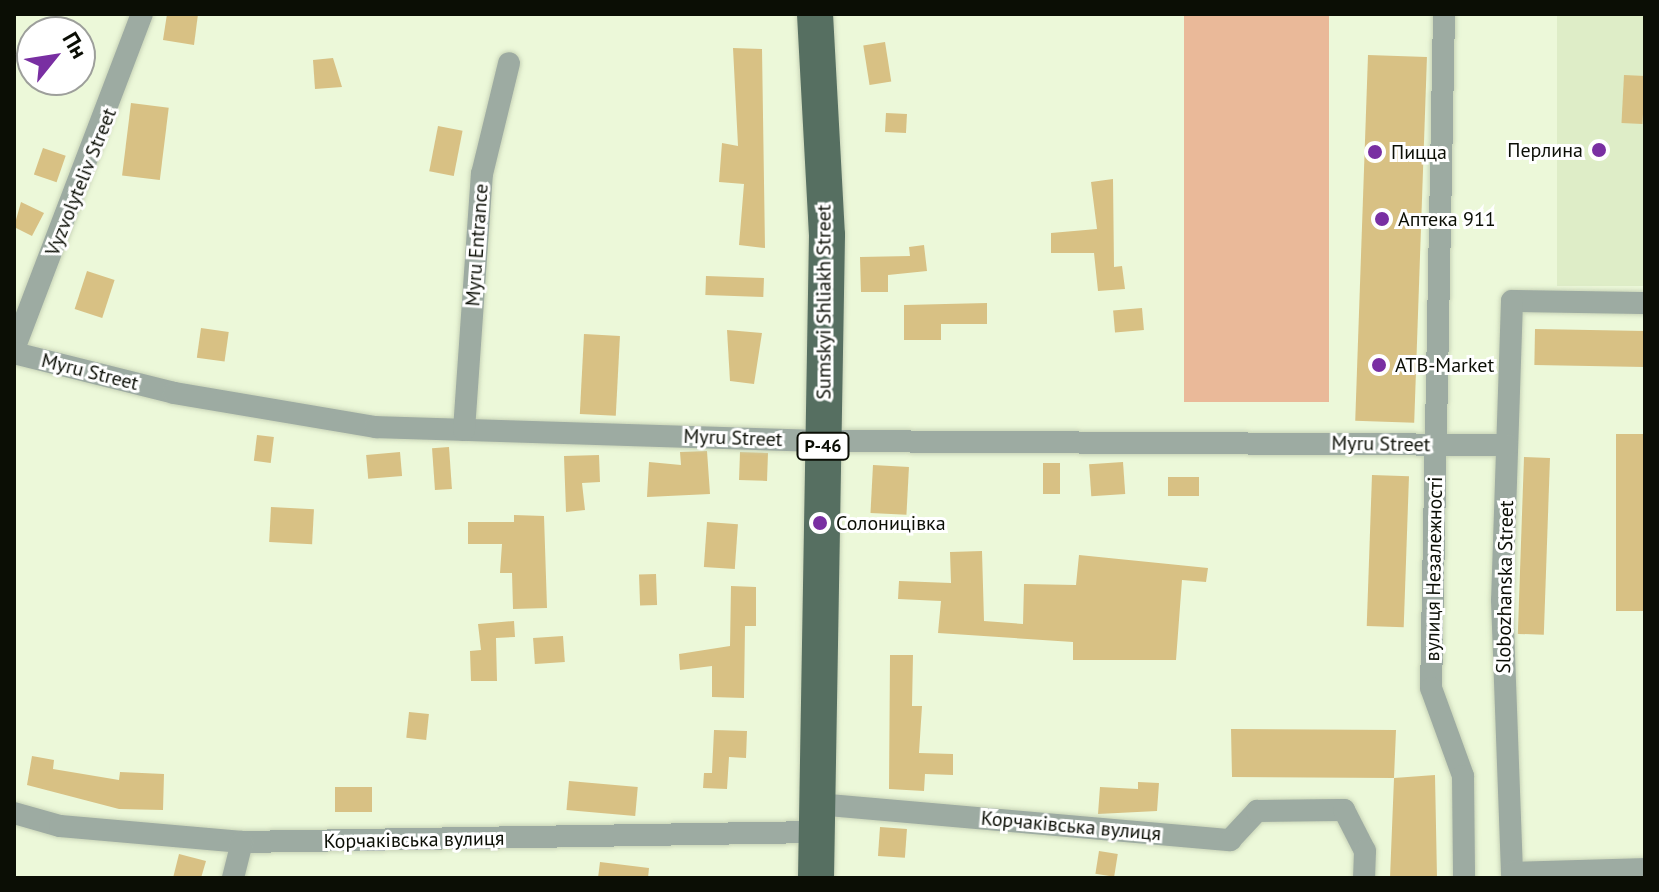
<!DOCTYPE html>
<html>
<head>
<meta charset="utf-8">
<style>
  body { margin:0 }
  #map { position:relative; width:1659px; height:892px; overflow:hidden; background:#ecf8d9; font-family:"PT Sans",sans-serif }
  div>[style] { position:absolute }
  [style*='--x'] { left:calc(var(--x)*1px); top:calc(var(--y)*1px); width:calc(var(--w)*1px); rotate:calc(var(--a)*1deg) }
  .built>* { inset:0; background:#deedc7; transform-origin:0 0 }
  .green>* { inset:0; background:#eab999; transform-origin:0 0 }
  .building>* { inset:0; background:#d8c184; transform-origin:0 0 }
  .roads { filter:drop-shadow(0 0 2px #c8d3b7) drop-shadow(0 0 2px #c8d3b7) }
  .street>* { height:22px; margin:-11px; padding:0 11px; transform-origin:11px; border-radius:11px; background:#9daba2 }
  .primary>* { height:36px; margin:-18px; padding:0 18px; transform-origin:18px; border-radius:18px; background:#566f61 }
  .dots>* { width:22px; height:22px; translate:-50% -50%; box-sizing:border-box; border:4px solid #fff; border-radius:50% }
  span { translate:-50% -50%; white-space:nowrap; text-align:center; line-height:1.15; -webkit-text-stroke:6px #fff; paint-order:stroke }
  .shield-label span { padding:2px 6px; background:#fff; border:2px solid; border-radius:6px; -webkit-text-stroke-width:0 }
  .shield-label { font-size:18px; color:#0b0e05; font-weight:700 }
  .poi-label { font-size:20px; color:#0b0e05 }
  .right { translate:-100% -50%; text-align:right }
  .left { translate:0 -50%; text-align:left }
  .street-label { font-size:20px; color:#0b0e05 }
  .frame { position:absolute; inset:0; border:16px solid #0b0e05; pointer-events:none }
  .north { position:absolute; left:16px; top:16px; width:80px; height:80px; box-sizing:border-box; background:#fff; border:2px solid #9d9f9b; border-radius:50%; rotate:60deg; font-size:22px; font-weight:700; line-height:32px; text-align:center; color:#0b0e05 }
  .north::after { content:''; display:block; margin:auto; width:28px; height:36px; background:#792fa2; clip-path:polygon(50% 0,100% 100%,50% 72%,0 100%) }
</style>
</head>
<body>
<div id="map">
  <div class="built">
    <div style="left:1557px;top:14px;width:88px;height:272px"></div>
  </div>
  <div class="green">
    <div style="left:1184px;top:14px;width:145px;height:388px"></div>
  </div>
  <div class="building">
    <div style="clip-path:polygon(167px 14px,198px 14px,194px 45px,163px 40px)"></div>
    <div style="left:885px;top:42px;width:40px;height:22px;rotate:81deg"></div>
    <div style="clip-path:polygon(733px 48px,762px 49px,765px 248px,739px 245px,744px 184px,719px 182px,722px 143px,738px 146px)"></div>
    <div style="left:1368px;top:55px;width:59px;height:366px;rotate:2deg"></div>
    <div style="clip-path:polygon(333px 58px,342px 87px,315px 89px,313px 60px)"></div>
    <div style="left:1624px;top:75px;width:21px;height:48px;rotate:3deg"></div>
    <div style="left:131px;top:103px;width:38px;height:73px;rotate:7deg"></div>
    <div style="left:886px;top:113px;width:21px;height:19px;rotate:3deg"></div>
    <div style="left:438px;top:126px;width:25px;height:46px;rotate:11deg"></div>
    <div style="left:43px;top:148px;width:24px;height:28px;rotate:19deg"></div>
    <div style="clip-path:polygon(1113px 179px,1114px 267px,1122px 266px,1125px 289px,1098px 291px,1094px 253px,1051px 253px,1051px 233px,1097px 229px,1091px 182px)"></div>
    <div style="clip-path:polygon(21px 202px,44px 213px,32px 236px,14px 227px)"></div>
    <div style="clip-path:polygon(924px 245px,927px 271px,888px 275px,888px 292px,861px 292px,860px 257px,910px 256px,909px 247px)"></div>
    <div style="left:87px;top:271px;width:29px;height:40px;rotate:18deg"></div>
    <div style="left:706px;top:276px;width:58px;height:19px;rotate:2deg"></div>
    <div style="clip-path:polygon(987px 303px,987px 324px,941px 324px,941px 340px,904px 340px,904px 305px)"></div>
    <div style="left:1142px;top:308px;width:22px;height:29px;rotate:85deg"></div>
    <div style="left:201px;top:328px;width:28px;height:30px;rotate:8deg"></div>
    <div style="left:1535px;top:329px;width:110px;height:36px;rotate:1deg"></div>
    <div style="clip-path:polygon(727px 330px,762px 333px,754px 384px,730px 381px)"></div>
    <div style="left:584px;top:334px;width:36px;height:80px;rotate:3deg"></div>
    <div style="left:1616px;top:434px;width:29px;height:177px"></div>
    <div style="left:257px;top:435px;width:17px;height:26px;rotate:7deg"></div>
    <div style="left:449px;top:447px;width:42px;height:17px;rotate:86deg"></div>
    <div style="clip-path:polygon(707px 451px,710px 494px,647px 497px,649px 462px,681px 465px,680px 452px)"></div>
    <div style="left:400px;top:452px;width:24px;height:34px;rotate:85deg"></div>
    <div style="left:740px;top:452px;width:28px;height:28px;rotate:2deg"></div>
    <div style="clip-path:polygon(599px 455px,600px 482px,582px 483px,585px 510px,566px 512px,564px 456px)"></div>
    <div style="left:1524px;top:457px;width:26px;height:177px;rotate:2deg"></div>
    <div style="left:1123px;top:462px;width:32px;height:34px;rotate:86deg"></div>
    <div style="left:1043px;top:463px;width:17px;height:31px"></div>
    <div style="left:873px;top:465px;width:36px;height:48px;rotate:3deg"></div>
    <div style="left:1372px;top:475px;width:37px;height:151px;rotate:2deg"></div>
    <div style="left:1168px;top:477px;width:31px;height:19px"></div>
    <div style="left:271px;top:507px;width:43px;height:35px;rotate:3deg"></div>
    <div style="clip-path:polygon(514px 515px,544px 516px,547px 608px,513px 609px,512px 573px,500px 573px,502px 544px,468px 544px,468px 522px,514px 522px)"></div>
    <div style="left:707px;top:522px;width:31px;height:45px;rotate:4deg"></div>
    <div style="clip-path:polygon(982px 551px,984px 621px,1023px 624px,1024px 584px,1076px 585px,1079px 555px,1208px 568px,1206px 582px,1182px 580px,1176px 660px,1073px 660px,1073px 642px,938px 633px,941px 601px,898px 599px,899px 581px,951px 583px,950px 552px)"></div>
    <div style="left:656px;top:574px;width:31px;height:17px;rotate:88deg"></div>
    <div style="clip-path:polygon(731px 586px,756px 587px,756px 626px,745px 626px,744px 698px,712px 697px,712px 666px,680px 670px,679px 654px,730px 646px)"></div>
    <div style="clip-path:polygon(514px 621px,515px 637px,496px 638px,497px 681px,471px 681px,470px 651px,481px 650px,478px 624px)"></div>
    <div style="left:563px;top:636px;width:26px;height:30px;rotate:86deg"></div>
    <div style="clip-path:polygon(890px 655px,913px 655px,912px 706px,922px 706px,919px 753px,953px 754px,953px 775px,925px 774px,924px 791px,889px 789px)"></div>
    <div style="left:409px;top:712px;width:20px;height:26px;rotate:6deg"></div>
    <div style="clip-path:polygon(1231px 729px,1396px 730px,1394px 778px,1435px 775px,1437px 878px,1390px 878px,1394px 778px,1232px 777px)"></div>
    <div style="clip-path:polygon(714px 730px,747px 731px,746px 758px,729px 757px,727px 789px,703px 788px,704px 773px,712px 773px)"></div>
    <div style="clip-path:polygon(32px 756px,54px 760px,53px 769px,119px 780px,120px 772px,164px 774px,163px 810px,119px 809px,27px 785px)"></div>
    <div style="left:569px;top:781px;width:69px;height:29px;rotate:5deg"></div>
    <div style="clip-path:polygon(1138px 782px,1159px 783px,1157px 811px,1098px 814px,1100px 787px,1138px 789px)"></div>
    <div style="left:372px;top:787px;width:25px;height:37px;rotate:90deg"></div>
    <div style="left:880px;top:827px;width:27px;height:29px;rotate:4deg"></div>
    <div style="left:1099px;top:851px;width:19px;height:23px;rotate:9deg"></div>
    <div style="clip-path:polygon(179px 854px,206px 861px,201px 878px,173px 878px)"></div>
    <div style="clip-path:polygon(600px 862px,649px 868px,648px 878px,598px 878px)"></div>
  </div>
  <div class="roads">
    <div class="street">
      <div style="--x:1444;--y:14;--w:674;--a:91.1"></div>
      <div style="--x:1431;--y:688;--w:94;--a:70"></div>
      <div style="--x:1463;--y:776;--w:102;--a:89.4"></div>
      <div style="--x:1645;--y:303;--w:133;--a:-179.1"></div>
      <div style="--x:1512;--y:301;--w:299;--a:91.9"></div>
      <div style="--x:1502;--y:600;--w:273;--a:87.9"></div>
      <div style="--x:1512;--y:873;--w:133;--a:-1.7"></div>
      <div style="--x:14;--y:349;--w:359;--a:-69.1"></div>
      <div style="--x:14;--y:353;--w:165;--a:14"></div>
      <div style="--x:174;--y:393;--w:205;--a:9.6"></div>
      <div style="--x:376;--y:427;--w:448;--a:1.8"></div>
      <div style="--x:824;--y:441;--w:683;--a:0.34"></div>
      <div style="--x:464;--y:430;--w:257;--a:-86"></div>
      <div style="--x:482;--y:174;--w:114;--a:-76.3"></div>
      <div style="--x:817;--y:804;--w:415;--a:5"></div>
      <div style="--x:1230;--y:840;--w:40;--a:-47"></div>
      <div style="--x:1257;--y:811;--w:87;--a:-0.7"></div>
      <div style="--x:1344;--y:810;--w:46;--a:62.9"></div>
      <div style="--x:1365;--y:851;--w:27;--a:92"></div>
      <div style="--x:14;--y:813;--w:48;--a:15.8"></div>
      <div style="--x:60;--y:826;--w:183;--a:5"></div>
      <div style="--x:242;--y:842;--w:575;--a:-1"></div>
      <div style="--x:233;--y:878;--w:37;--a:-76"></div>
    </div>
    <div class="primary">
      <div style="--x:815;--y:14;--w:221;--a:86.9"></div>
      <div style="--x:827;--y:235;--w:643;--a:90.98"></div>
    </div>
  </div>
  <div class="dots">
    <div style="left:1599px;top:150px;background:#792fa2"></div>
    <div style="left:1375px;top:152px;background:#792fa2"></div>
    <div style="left:1382px;top:219px;background:#792fa2"></div>
    <div style="left:1379px;top:365px;background:#792fa2"></div>
    <div style="left:820px;top:523px;background:#792fa2"></div>
  </div>
  <div class="shield-label">
    <span style="left:823px;top:446px">Р-46</span>
  </div>
  <div class="poi-label">
    <span class="right" style="left:1583px;top:150px">Перлина</span>
    <span class="left" style="left:1391px;top:152px">Пицца</span>
    <span class="left" style="left:1398px;top:219px">Аптека 911</span>
    <span class="left" style="left:1395px;top:365px">ATB-Market</span>
    <span class="left" style="left:836px;top:523px">Солоницівка</span>
  </div>
  <div class="street-label">
    <span style="left:81px;top:182px;rotate:-68deg">Vyzvolyteliv Street</span>
    <span style="left:477px;top:245px;rotate:-86deg">Myru Entrance</span>
    <span style="left:824px;top:302px;rotate:-90deg">Sumskyi Shliakh Street</span>
    <span style="left:90px;top:372px;rotate:14deg">Myru Street</span>
    <span style="left:733px;top:438px;rotate:2deg">Myru Street</span>
    <span style="left:1381px;top:444px;rotate:1deg">Myru Street</span>
    <span style="left:1434px;top:569px;rotate:-89deg">вулиця Незалежності</span>
    <span style="left:1505px;top:587px;rotate:-89deg">Slobozhanska Street</span>
    <span style="left:1071px;top:826px;rotate:5deg">Корчаківська вулиця</span>
    <span style="left:414px;top:840px;rotate:-1deg">Корчаківська вулиця</span>
  </div>
  <div class="frame"></div>
  <div class="north">Пн</div>
</div>
</body>
</html>
